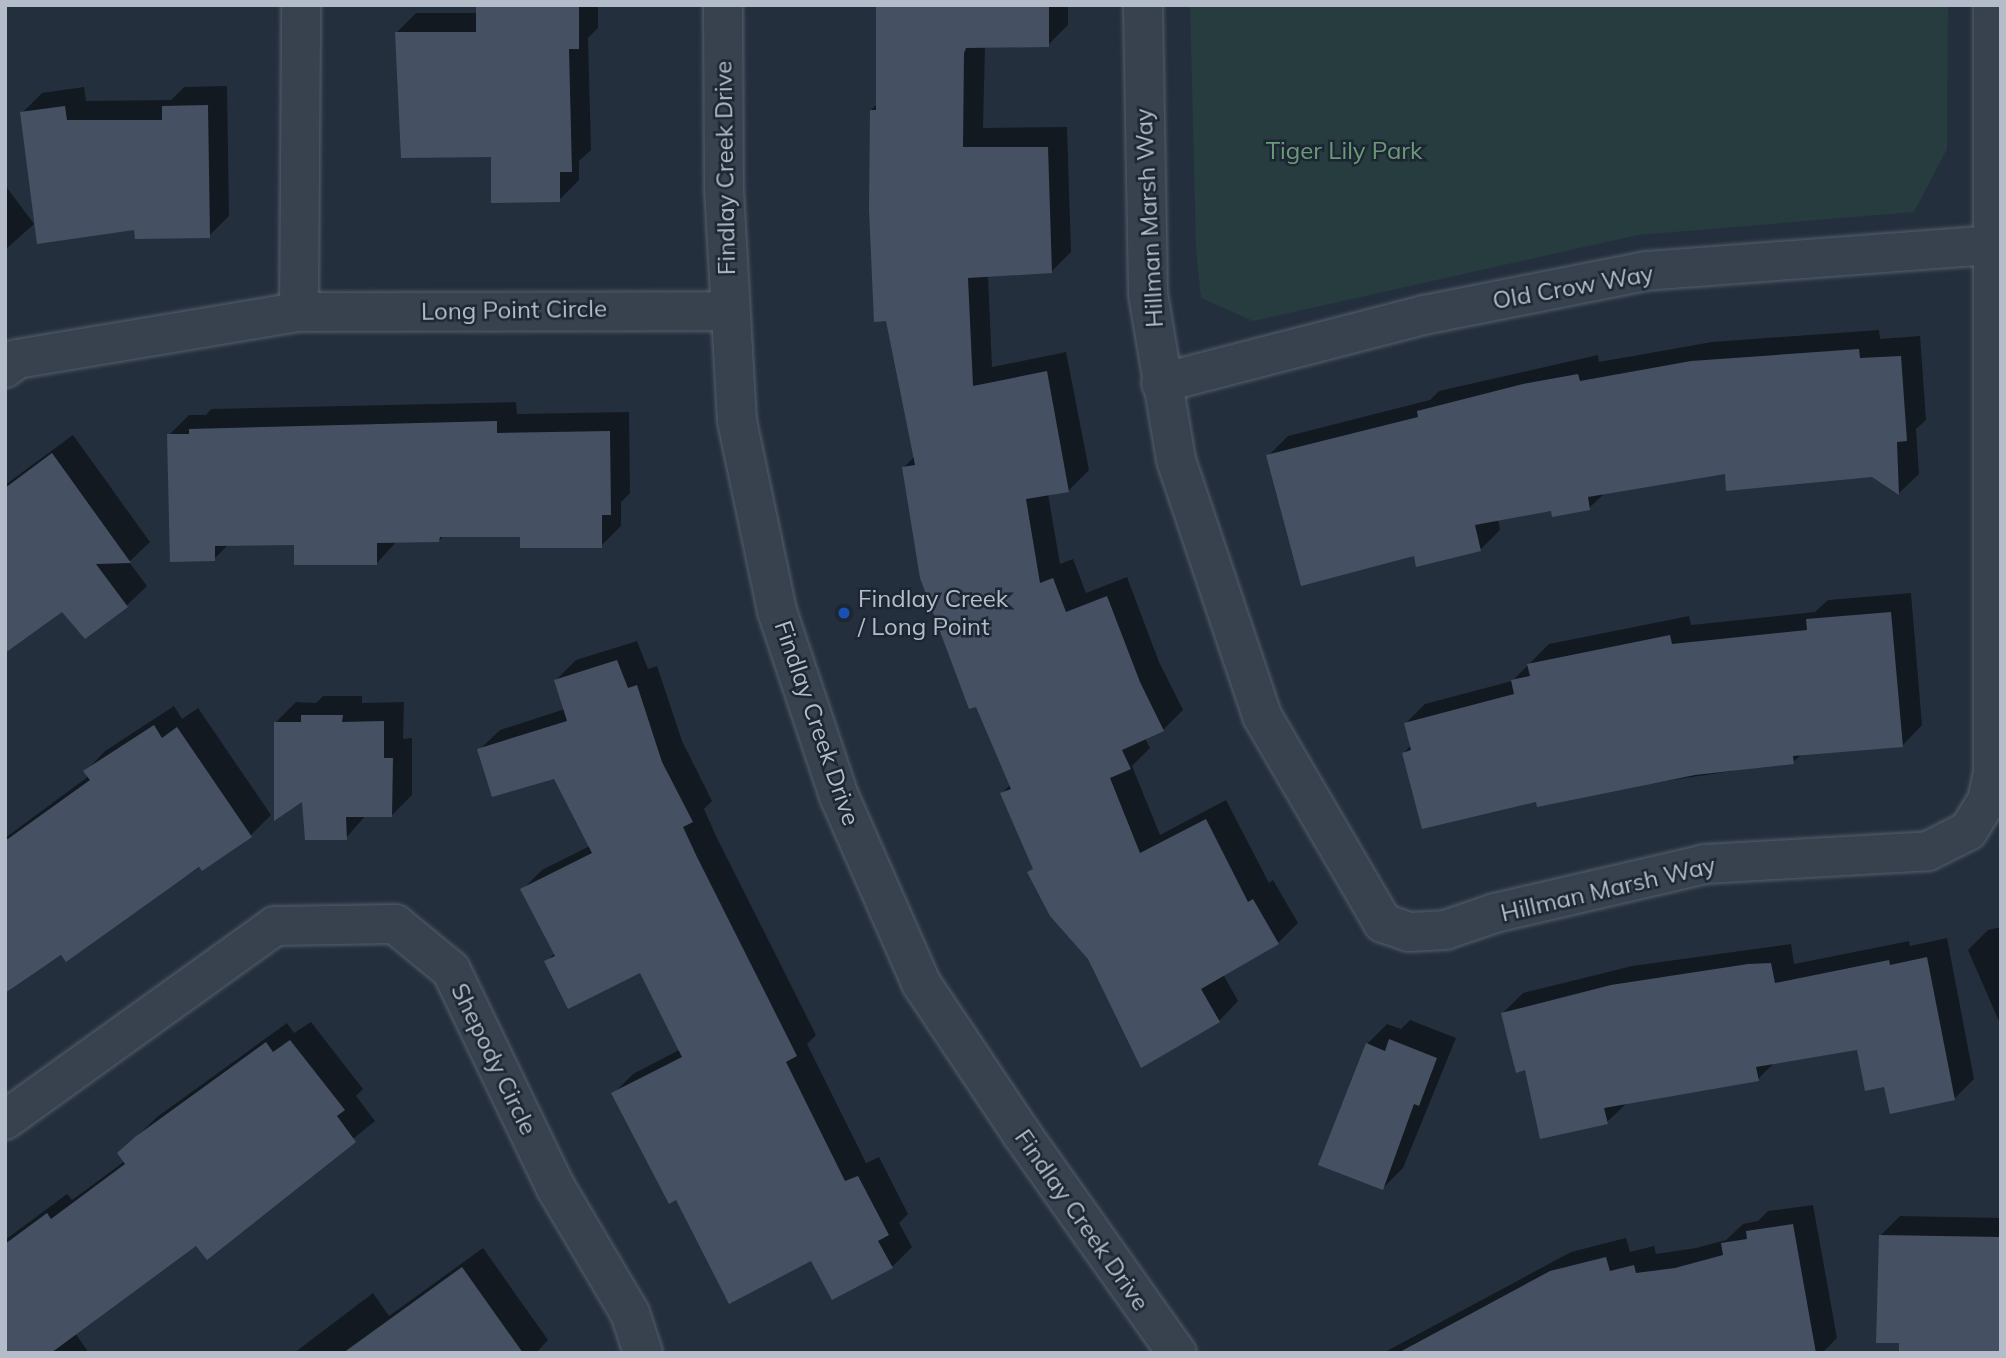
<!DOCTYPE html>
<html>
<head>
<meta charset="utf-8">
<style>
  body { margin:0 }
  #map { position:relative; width:2006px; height:1358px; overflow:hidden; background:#242f3e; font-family:Mulish,sans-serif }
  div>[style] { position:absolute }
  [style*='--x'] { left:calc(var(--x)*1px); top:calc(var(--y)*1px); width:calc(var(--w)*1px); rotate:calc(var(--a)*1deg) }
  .green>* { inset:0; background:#263c3f }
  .shadow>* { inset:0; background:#0007 }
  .building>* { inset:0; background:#455162 }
  .roads { filter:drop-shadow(0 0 2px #565f6c) drop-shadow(0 0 2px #565f6c) }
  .minor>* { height:38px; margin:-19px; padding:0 19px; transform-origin:19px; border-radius:19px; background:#38414e }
  .tertiary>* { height:38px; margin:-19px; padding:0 19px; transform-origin:19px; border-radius:19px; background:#38414e }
  .dots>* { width:19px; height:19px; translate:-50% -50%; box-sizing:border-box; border:4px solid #1d2633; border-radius:50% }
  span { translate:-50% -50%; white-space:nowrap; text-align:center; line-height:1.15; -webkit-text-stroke:5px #1d2633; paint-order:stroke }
  .park-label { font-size:24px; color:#6b9a76 }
  .street-label { font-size:24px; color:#b4bcc9 }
  .poi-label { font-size:24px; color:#b4bcc9 }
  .left { translate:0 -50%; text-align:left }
  .frame { position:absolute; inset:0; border:7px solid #b4bcc9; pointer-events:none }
</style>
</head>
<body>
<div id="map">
  <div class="green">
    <div style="clip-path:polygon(1190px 5px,1948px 5px,1947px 149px,1914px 212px,1638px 235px,1253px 321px,1201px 298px,1196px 249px)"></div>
  </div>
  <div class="shadow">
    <div style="clip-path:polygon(477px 5px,598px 5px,598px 28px,588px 38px,591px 150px,579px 161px,579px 180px,559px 200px,493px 155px,396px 33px,416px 13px,477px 13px)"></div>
    <div style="clip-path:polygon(877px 5px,1068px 5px,1068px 25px,1048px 45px,985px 46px,983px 128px,1067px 127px,1071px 252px,1051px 272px,988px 275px,992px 367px,1066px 352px,1089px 470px,1069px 490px,1048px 494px,1060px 564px,1073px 559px,1086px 593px,1127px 577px,1159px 662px,1183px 710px,1163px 730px,1145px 738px,1150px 748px,1132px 766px,1160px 835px,1226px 800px,1269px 883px,1273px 880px,1298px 923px,1278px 943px,1223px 974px,1238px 1001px,1219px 1021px,1089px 958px,1029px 872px,1035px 867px,1002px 793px,1011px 784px,903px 468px,915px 456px,871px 110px,878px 103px)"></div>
    <div style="clip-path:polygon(227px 86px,229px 216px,209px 236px,136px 228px,22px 113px,42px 93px,84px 87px,86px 101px,171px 100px,184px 87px)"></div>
    <div style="clip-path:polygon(5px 185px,34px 224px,5px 250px)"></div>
    <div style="clip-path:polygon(1879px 330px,1880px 339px,1920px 336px,1926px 420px,1916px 429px,1919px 474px,1899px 493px,1873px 475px,1726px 472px,1605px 493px,1589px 508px,1552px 509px,1498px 519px,1500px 530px,1480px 550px,1415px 554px,1268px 456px,1288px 436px,1430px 400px,1439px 391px,1598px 355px,1599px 362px,1712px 342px)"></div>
    <div style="clip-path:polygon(516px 402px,517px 414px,629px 412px,630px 493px,621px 502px,621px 526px,601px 546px,522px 535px,444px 535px,439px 541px,397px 541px,377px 563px,296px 543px,229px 544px,214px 559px,169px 435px,189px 415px,206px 415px,211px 409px)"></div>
    <div style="clip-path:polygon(73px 435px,150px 542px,129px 562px,147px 586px,127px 605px,62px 610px,5px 651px,5px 485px)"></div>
    <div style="clip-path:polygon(1911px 593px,1922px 725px,1902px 746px,1802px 754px,1793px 762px,1537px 800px,1404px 753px,1411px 745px,1405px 724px,1425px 704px,1512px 681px,1549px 644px,1689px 616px,1691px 625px,1815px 612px,1828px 600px)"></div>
    <div style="clip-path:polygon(637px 641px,648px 669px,657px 666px,682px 741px,712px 801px,704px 809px,716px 836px,816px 1035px,807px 1044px,866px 1163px,879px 1157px,908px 1214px,899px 1223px,912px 1247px,892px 1267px,812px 1258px,676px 1198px,613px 1094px,633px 1074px,681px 1049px,641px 971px,546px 962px,555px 953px,522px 890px,542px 870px,590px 846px,555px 777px,479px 750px,500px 730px,565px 709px,556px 680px,576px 660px)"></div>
    <div style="clip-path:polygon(323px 696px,362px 696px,362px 703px,404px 702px,403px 739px,412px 738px,412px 795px,392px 815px,366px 815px,346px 838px,304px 799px,276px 722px,296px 702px,316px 703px)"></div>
    <div style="clip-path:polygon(174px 706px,182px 719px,198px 708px,271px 815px,251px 835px,5px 991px,5px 838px,89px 776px,86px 771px,105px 751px)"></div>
    <div style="clip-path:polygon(2001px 927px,2001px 1026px,1968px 950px,1988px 930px)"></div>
    <div style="clip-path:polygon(1947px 938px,1974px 1079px,1954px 1099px,1886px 1085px,1859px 1048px,1775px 1062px,1758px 1079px,1627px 1103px,1607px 1122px,1526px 1068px,1503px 1013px,1523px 993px,1632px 966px,1791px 944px,1794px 964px,1909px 941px,1910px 946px)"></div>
    <div style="clip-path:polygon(1410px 1020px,1456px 1038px,1403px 1168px,1383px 1188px,1367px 1044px,1387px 1024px,1401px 1029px)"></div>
    <div style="clip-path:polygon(311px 1022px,363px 1089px,356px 1096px,375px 1121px,207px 1258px,196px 1244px,75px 1333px,87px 1350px,85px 1353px,5px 1353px,5px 1240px,67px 1194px,72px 1200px,125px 1161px,120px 1153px,157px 1117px,287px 1023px,294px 1033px)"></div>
    <div style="clip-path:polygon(1813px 1205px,1837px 1338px,1822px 1353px,1383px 1353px,1571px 1252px,1626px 1238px,1630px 1252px,1654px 1246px,1656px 1254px,1696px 1248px,1726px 1240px,1743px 1224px,1758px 1221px,1768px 1211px)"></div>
    <div style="clip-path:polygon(1900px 1216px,2001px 1218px,2001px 1353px,1901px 1341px,1880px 1236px)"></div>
    <div style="clip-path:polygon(483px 1248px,548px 1340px,536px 1353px,294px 1353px,373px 1293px,389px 1316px)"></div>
  </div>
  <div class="building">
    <div style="clip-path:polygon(476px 5px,579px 5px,579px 49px,569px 49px,572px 172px,560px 172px,560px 202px,491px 203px,491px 157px,401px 158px,395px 32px,476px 32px)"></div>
    <div style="clip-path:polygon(876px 5px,1049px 5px,1049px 47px,966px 48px,964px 53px,963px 147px,1048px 147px,1052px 273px,968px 278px,973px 386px,1047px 371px,1069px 492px,1026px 499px,1040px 583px,1053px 578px,1066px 612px,1107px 596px,1140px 682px,1164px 731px,1122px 750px,1131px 769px,1110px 778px,1140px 853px,1206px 819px,1248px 902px,1253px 899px,1279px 944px,1201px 989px,1220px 1022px,1141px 1068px,1088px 959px,1050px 916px,1027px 872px,1033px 869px,1000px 793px,1011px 789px,976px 707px,969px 709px,920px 578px,902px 467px,915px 465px,886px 321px,874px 322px,869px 209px,870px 110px,876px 110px)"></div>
    <div style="clip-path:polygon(208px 105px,210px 238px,135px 239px,134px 230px,37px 244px,20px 112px,65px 106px,67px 120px,162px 120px,162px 106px)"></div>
    <div style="clip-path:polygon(1859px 349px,1860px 358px,1901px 356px,1907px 441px,1897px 442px,1899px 495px,1872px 477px,1726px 491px,1725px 474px,1588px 497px,1590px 510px,1552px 517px,1551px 511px,1475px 525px,1481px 551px,1416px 567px,1414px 556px,1301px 586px,1266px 455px,1418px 417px,1417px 411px,1523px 384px,1578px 374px,1580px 381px,1691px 361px)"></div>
    <div style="clip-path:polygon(497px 421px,497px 433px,610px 431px,611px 515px,602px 515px,602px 548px,520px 548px,520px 537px,440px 537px,439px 542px,377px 543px,377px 565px,294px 565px,294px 545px,215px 546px,215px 561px,170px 562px,167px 434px,189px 434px,189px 429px)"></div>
    <div style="clip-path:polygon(52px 453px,131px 563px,96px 564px,128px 607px,85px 639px,62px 612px,5px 653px,5px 488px)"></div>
    <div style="clip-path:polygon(1891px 612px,1903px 747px,1793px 756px,1794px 764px,1695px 775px,1537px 807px,1536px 802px,1422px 829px,1402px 753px,1411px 750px,1404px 723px,1514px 694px,1511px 680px,1530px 676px,1527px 664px,1670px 635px,1672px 644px,1807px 630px,1806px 619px)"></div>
    <div style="clip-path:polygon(617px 660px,628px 688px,637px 685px,662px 762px,693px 822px,683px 827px,697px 857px,797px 1056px,786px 1062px,845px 1181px,858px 1176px,889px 1235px,878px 1241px,893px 1268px,832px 1300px,811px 1261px,729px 1304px,676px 1200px,669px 1204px,611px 1093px,682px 1057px,640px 973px,568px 1009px,544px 961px,555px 956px,520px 889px,592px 853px,554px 779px,492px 797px,477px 749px,567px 721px,554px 680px)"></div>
    <div style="clip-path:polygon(301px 715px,343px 715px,342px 722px,384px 721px,384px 758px,393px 758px,392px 817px,346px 817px,347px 840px,305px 840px,302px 802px,274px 821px,274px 722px,301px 722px)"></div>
    <div style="clip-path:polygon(154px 725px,162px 738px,177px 727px,252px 837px,202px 871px,199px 867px,66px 962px,61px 955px,5px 993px,5px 841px,90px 780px,83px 771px)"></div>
    <div style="clip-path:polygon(1927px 957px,1955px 1100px,1890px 1114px,1884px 1087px,1865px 1091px,1857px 1050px,1756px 1067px,1759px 1081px,1604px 1108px,1608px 1124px,1540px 1139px,1525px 1070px,1516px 1073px,1501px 1013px,1611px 985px,1748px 964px,1771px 963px,1775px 983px,1889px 960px,1890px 965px)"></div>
    <div style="clip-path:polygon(1389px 1039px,1437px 1058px,1419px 1106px,1414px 1104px,1383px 1190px,1318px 1165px,1366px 1043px,1385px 1051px)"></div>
    <div style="clip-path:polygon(290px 1040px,345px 1110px,337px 1116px,356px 1142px,207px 1260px,196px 1246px,51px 1353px,5px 1353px,5px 1244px,47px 1213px,51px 1219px,125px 1164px,117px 1153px,135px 1137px,266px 1042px,273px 1052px)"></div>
    <div style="clip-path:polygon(1793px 1224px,1816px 1353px,1398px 1353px,1550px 1271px,1606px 1257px,1610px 1271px,1634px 1265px,1636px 1273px,1675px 1268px,1723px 1255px,1721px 1243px,1747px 1239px,1746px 1231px)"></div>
    <div style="clip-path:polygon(1879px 1235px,2001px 1237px,2001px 1353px,1899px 1353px,1899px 1343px,1876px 1343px)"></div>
    <div style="clip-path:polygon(462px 1267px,523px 1353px,343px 1353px)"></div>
  </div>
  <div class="roads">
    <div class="minor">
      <div style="--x:1143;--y:5;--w:289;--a:89"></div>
      <div style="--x:1148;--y:294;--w:168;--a:80.4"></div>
      <div style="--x:1176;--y:460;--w:270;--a:71.4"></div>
      <div style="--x:1262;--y:716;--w:240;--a:59.7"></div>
      <div style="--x:1383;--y:923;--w:28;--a:19"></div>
      <div style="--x:1409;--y:932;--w:36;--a:-3"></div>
      <div style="--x:1445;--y:930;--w:53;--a:-18.8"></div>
      <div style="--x:1495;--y:913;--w:216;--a:-13.1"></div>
      <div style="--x:1705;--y:864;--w:223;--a:-3.3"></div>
      <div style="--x:1928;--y:851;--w:45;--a:-26.6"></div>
      <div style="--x:1968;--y:831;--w:36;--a:-58"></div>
      <div style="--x:1987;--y:801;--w:30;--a:-78"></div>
      <div style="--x:1993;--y:772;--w:767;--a:-90"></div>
      <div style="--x:299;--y:312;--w:307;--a:-89.6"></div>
      <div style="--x:5;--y:368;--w:15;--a:-37"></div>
      <div style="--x:17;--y:359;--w:286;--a:-9.5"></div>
      <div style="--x:299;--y:312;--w:430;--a:-0.1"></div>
      <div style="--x:1161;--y:383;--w:272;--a:-14.5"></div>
      <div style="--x:1424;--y:315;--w:226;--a:-11.2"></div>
      <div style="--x:1646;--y:271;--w:349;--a:-4.3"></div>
      <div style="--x:5;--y:1120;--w:332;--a:-35.7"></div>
      <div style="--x:275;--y:926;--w:120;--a:-1"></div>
      <div style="--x:395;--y:924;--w:72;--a:39.4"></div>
      <div style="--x:451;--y:970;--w:242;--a:64.3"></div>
      <div style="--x:556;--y:1188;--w:145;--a:59.4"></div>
      <div style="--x:630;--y:1313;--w:42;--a:72"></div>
    </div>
    <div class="tertiary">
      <div style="--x:723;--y:5;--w:184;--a:89.7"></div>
      <div style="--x:724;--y:189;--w:232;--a:86.8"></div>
      <div style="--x:737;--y:421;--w:194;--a:78.1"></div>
      <div style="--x:777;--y:611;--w:195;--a:71.5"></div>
      <div style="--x:839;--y:796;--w:204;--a:66.3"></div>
      <div style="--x:921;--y:983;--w:180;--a:56.3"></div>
      <div style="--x:1021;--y:1133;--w:270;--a:54.7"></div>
    </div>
  </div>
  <div class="dots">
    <div style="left:844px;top:613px;background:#1a4fb4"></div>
  </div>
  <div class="park-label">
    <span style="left:1344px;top:151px">Tiger Lily Park</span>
  </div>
  <div class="street-label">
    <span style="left:725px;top:168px;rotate:-91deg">Findlay Creek Drive</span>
    <span style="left:1149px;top:218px;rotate:-93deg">Hillman Marsh Way</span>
    <span style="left:1573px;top:287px;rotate:-10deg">Old Crow Way</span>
    <span style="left:514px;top:310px;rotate:-1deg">Long Point Circle</span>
    <span style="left:817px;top:723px;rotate:71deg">Findlay Creek Drive</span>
    <span style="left:1608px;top:889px;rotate:-13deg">Hillman Marsh Way</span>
    <span style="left:494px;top:1059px;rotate:64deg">Shepody Circle</span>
    <span style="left:1082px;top:1220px;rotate:55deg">Findlay Creek Drive</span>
  </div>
  <div class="poi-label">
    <span class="left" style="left:858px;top:613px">Findlay Creek<br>/ Long Point</span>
  </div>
  <div class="frame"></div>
</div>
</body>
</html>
